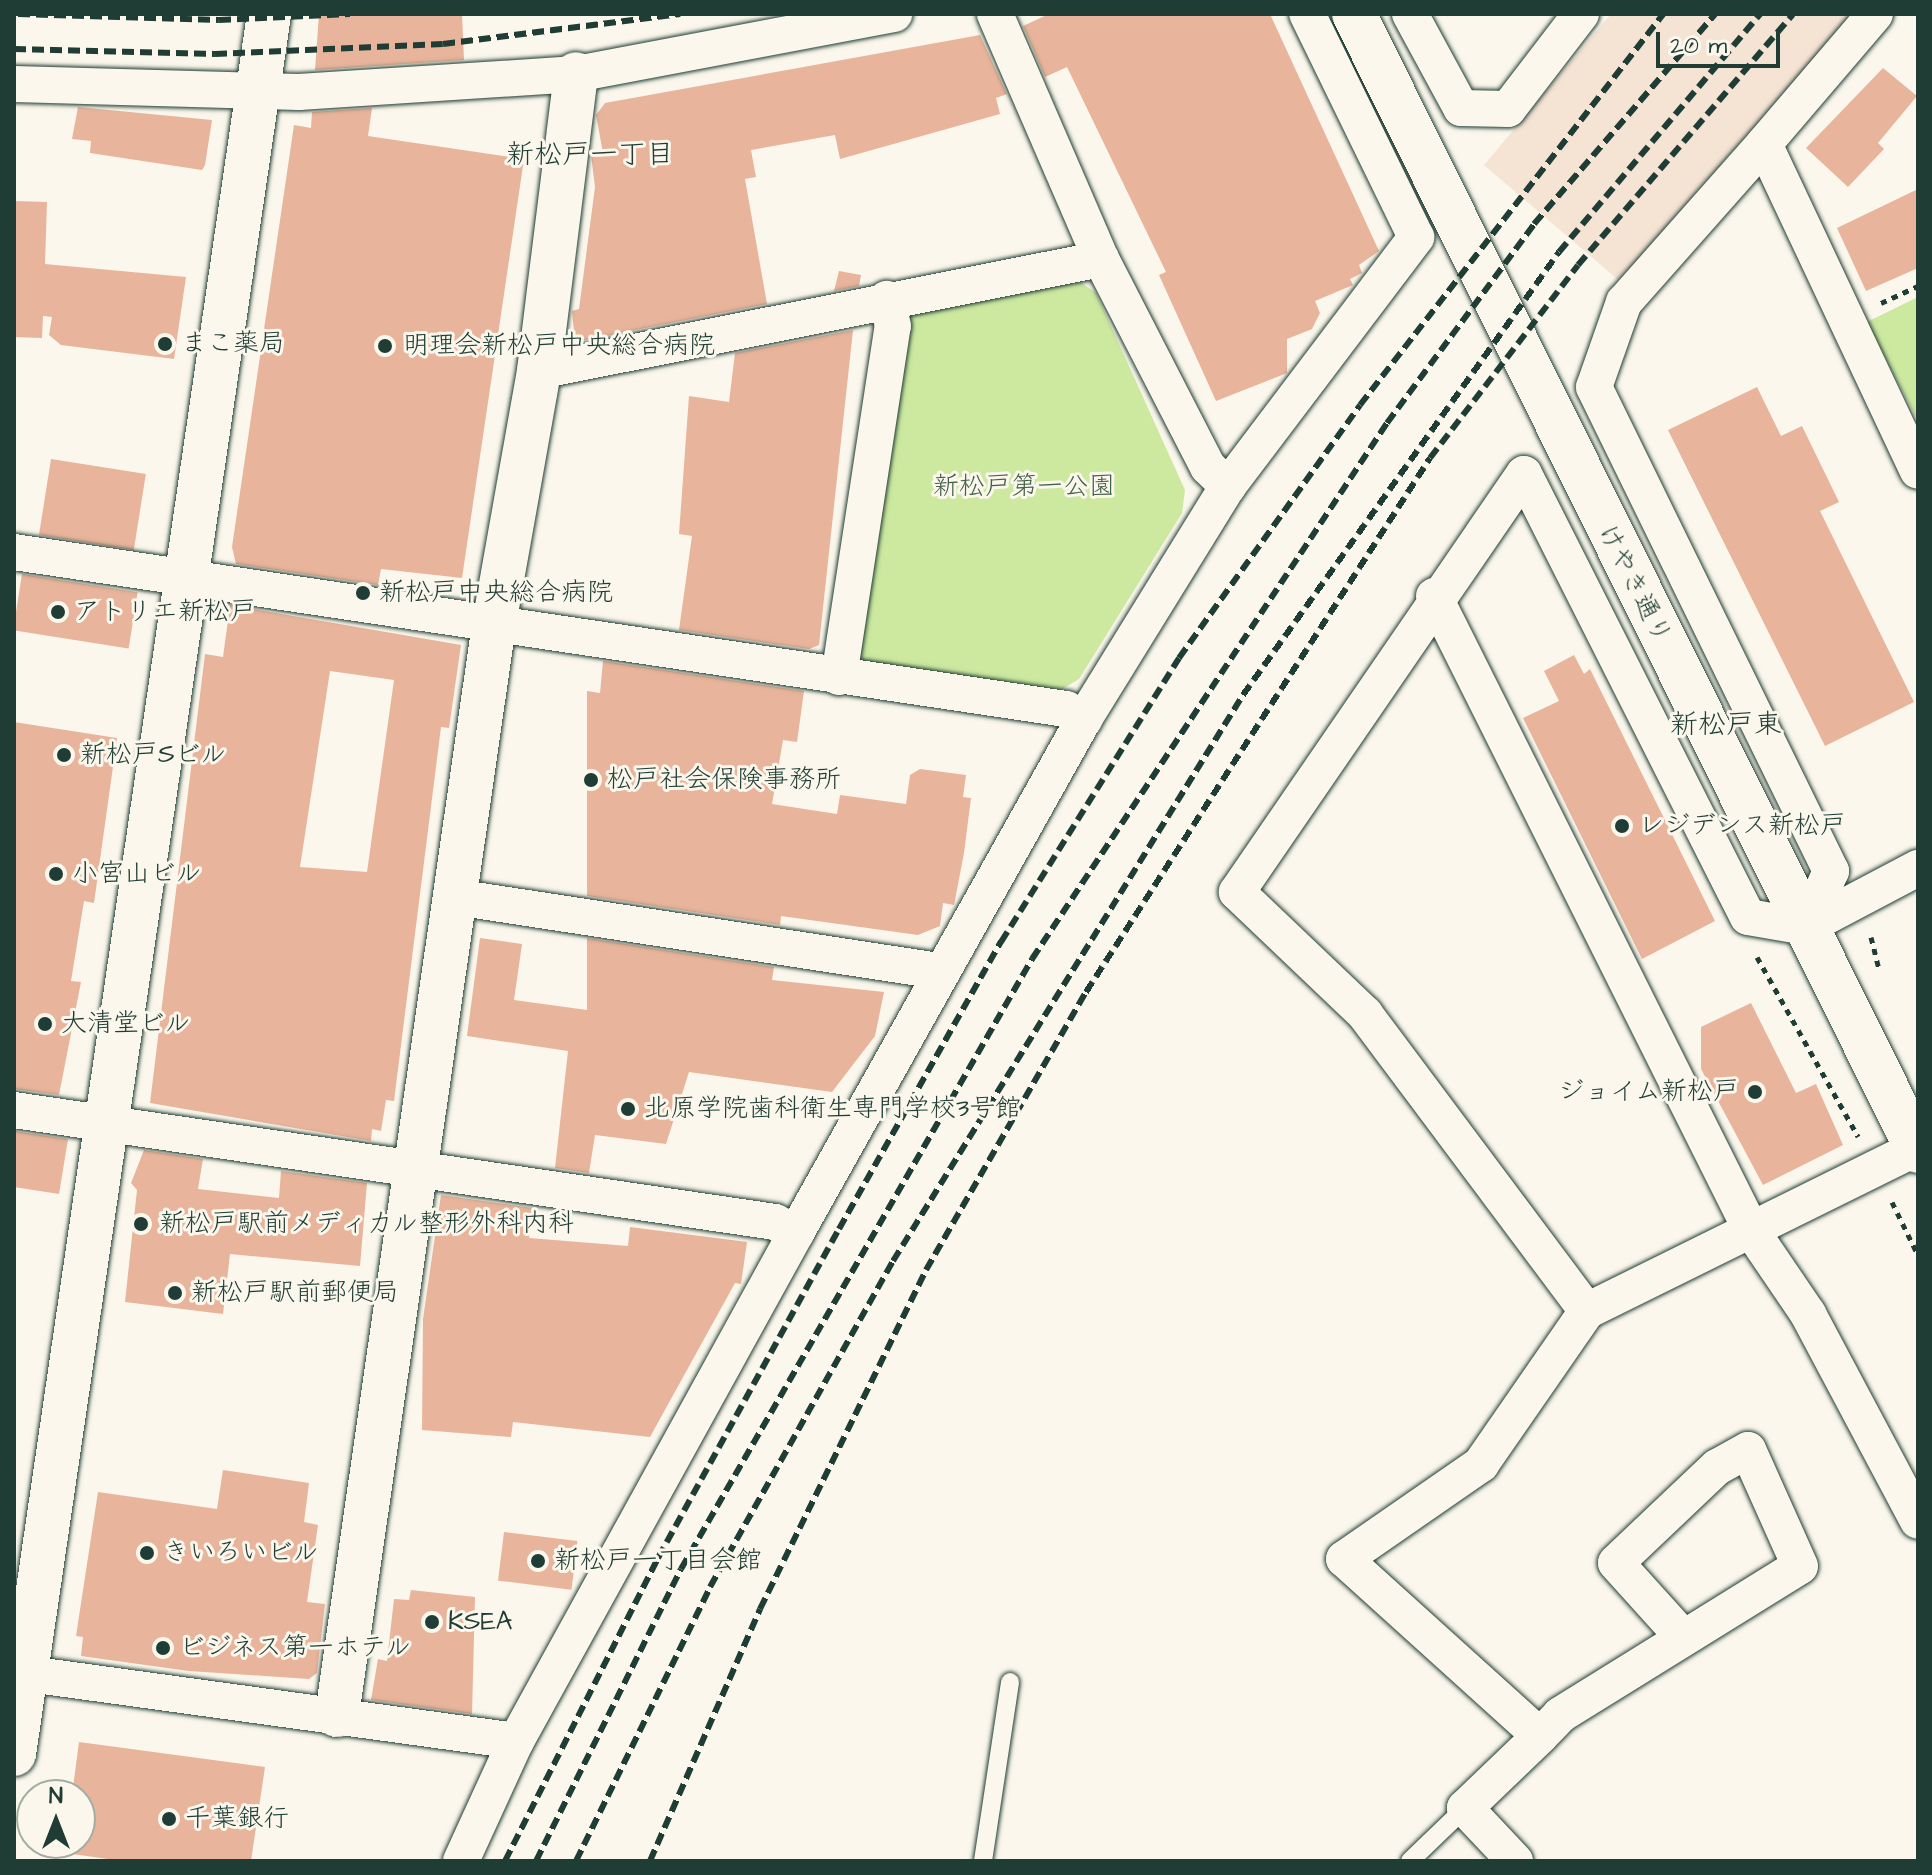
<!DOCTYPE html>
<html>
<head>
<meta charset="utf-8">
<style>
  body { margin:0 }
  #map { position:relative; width:1932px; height:1875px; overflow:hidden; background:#fbf7ec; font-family:"Architects Daughter","Klee One",sans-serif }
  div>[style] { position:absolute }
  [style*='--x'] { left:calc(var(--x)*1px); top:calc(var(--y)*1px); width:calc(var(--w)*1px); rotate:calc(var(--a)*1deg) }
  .built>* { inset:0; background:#f5e3d4 }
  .green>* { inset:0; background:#cde9a0 }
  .building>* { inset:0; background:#e8b49b; transform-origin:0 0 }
  .path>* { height:5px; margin-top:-2.5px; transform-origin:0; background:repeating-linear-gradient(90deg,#1f3d34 0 6px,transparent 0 12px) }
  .roads { filter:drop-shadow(0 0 2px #1f3d34) drop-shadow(0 0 2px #1f3d34) }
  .service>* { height:18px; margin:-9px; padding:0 9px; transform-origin:9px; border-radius:9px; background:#fbf7ec }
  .minor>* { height:36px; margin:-18px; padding:0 18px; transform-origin:18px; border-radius:18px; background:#fbf7ec }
  .tertiary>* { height:44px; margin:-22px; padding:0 22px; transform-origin:22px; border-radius:22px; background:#fbf7ec }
  .rail>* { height:6px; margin-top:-3px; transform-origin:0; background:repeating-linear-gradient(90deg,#1f3d34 0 12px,transparent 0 18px) }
  .dots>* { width:22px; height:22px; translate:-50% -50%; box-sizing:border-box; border:4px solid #fbf7ec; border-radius:50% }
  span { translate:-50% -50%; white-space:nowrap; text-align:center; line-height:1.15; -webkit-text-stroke:6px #fbf7ec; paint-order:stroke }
  .poi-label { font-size:26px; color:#1f3d34 }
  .left { translate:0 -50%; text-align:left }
  .right { translate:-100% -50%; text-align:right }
  .park-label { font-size:26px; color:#425f4a }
  .street-label { font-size:26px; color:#1f3d34 }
  .neighbourhood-label { font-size:28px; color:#1f3d34 }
  .frame { position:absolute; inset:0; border:16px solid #1f3d34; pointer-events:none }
  .north { position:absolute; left:16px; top:1779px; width:80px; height:80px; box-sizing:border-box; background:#fbf7ec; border:2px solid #a3ada2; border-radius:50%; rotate:0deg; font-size:22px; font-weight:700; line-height:32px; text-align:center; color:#1f3d34 }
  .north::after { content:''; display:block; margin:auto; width:28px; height:36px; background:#1f3d34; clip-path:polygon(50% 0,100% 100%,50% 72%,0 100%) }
  .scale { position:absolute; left:1656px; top:32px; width:124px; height:36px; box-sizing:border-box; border:4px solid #1f3d34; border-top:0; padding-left:10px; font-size:24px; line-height:28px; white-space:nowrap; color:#1f3d34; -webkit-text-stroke:6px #fbf7ec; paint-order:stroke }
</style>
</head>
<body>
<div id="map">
  <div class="built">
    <div style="clip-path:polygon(1611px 14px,1855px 14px,1622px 283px,1484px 165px)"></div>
  </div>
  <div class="green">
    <div style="clip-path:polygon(1079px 281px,1096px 293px,1185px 490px,1182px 513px,1079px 679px,1059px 691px,862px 662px,853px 649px,900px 326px,912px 310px)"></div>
    <div style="clip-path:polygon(1918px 297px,1918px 421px,1867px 322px)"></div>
  </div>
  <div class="building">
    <div style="clip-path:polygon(319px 14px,462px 14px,464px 60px,315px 70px)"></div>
    <div style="clip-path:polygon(1049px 14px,1270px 14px,1379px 251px,1359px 265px,1362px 273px,1350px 279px,1353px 285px,1315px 301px,1320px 313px,1312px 329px,1287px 339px,1287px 373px,1216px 401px,1159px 275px,1166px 272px,1067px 67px,1045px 77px,1023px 26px)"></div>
    <div style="clip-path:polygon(980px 35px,1007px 94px,996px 98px,1000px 114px,840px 159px,835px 135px,751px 150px,756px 177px,745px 179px,767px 304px,575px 342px,572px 311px,579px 309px,595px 187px,591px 155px,603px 153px,596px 115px,605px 103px)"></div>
    <div style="clip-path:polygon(1883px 68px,1917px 96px,1878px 143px,1884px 149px,1848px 187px,1806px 148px)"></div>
    <div style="clip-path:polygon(78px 107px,212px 120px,205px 165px,202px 170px,90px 153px,91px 141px,72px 139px)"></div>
    <div style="clip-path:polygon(372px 108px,368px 136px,524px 159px,462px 578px,381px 569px,378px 585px,236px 564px,232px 547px,294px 125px,311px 128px,312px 112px)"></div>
    <div style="clip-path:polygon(1918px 189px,1918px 268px,1866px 291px,1837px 228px)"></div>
    <div style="clip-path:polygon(14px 201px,47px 202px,45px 264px,186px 277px,174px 359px,61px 345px,49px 335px,52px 317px,43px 316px,42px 338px,14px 337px)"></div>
    <div style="clip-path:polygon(839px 271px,861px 275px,859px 286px,834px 291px)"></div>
    <div style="clip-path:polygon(853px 330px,819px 645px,809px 649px,679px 630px,692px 536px,679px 534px,689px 396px,729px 402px,735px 353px)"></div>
    <div style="clip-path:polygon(1757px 387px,1781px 436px,1802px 426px,1839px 502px,1820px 511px,1914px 702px,1825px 746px,1668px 430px)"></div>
    <div style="left:51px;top:459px;width:96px;height:77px;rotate:9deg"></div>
    <div style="left:22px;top:574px;width:117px;height:57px;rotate:9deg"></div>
    <div style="clip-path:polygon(evenodd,230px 605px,461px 645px,449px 728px,441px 727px,394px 1101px,386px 1100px,381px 1131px,372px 1129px,371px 1141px,150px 1103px,205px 654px,223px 657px,230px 605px,330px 671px,394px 680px,367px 872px,300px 867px,330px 671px)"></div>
    <div style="clip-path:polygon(1574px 655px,1584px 674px,1590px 669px,1715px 921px,1642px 959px,1523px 718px,1559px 701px,1544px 671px)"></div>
    <div style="clip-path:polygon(603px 661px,804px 691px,797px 742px,783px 740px,772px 804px,837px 814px,840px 795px,906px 804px,910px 775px,920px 769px,966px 775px,963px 797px,971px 798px,964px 853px,954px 905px,943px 903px,940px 926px,918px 935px,781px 916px,780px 925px,587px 896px,587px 691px,600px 693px)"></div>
    <div style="clip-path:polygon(14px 722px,117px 738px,94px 903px,84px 901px,71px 981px,81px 982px,59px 1095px,14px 1089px)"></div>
    <div style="clip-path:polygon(480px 938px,522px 944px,514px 1000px,587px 1010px,587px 938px,774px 967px,772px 980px,884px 992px,875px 1036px,832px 1092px,689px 1072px,666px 1144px,595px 1135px,589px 1173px,555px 1168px,568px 1051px,467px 1036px)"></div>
    <div style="clip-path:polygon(1751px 1003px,1796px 1093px,1816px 1084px,1843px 1145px,1763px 1185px,1701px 1069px,1701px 1027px)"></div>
    <div style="clip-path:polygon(14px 1131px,68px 1139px,59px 1194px,14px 1187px)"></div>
    <div style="clip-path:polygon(144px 1150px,203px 1159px,198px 1189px,279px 1198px,281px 1171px,367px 1183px,360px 1266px,230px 1254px,223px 1314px,125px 1302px,137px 1190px,131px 1183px)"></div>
    <div style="clip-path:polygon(441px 1195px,533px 1208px,529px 1238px,628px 1246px,630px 1227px,747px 1242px,741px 1284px,735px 1283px,650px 1437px,513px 1422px,511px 1437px,422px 1430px,423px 1319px)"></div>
    <div style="clip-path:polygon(223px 1470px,309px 1483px,304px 1522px,318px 1525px,307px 1602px,325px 1604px,317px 1673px,309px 1679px,189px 1671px,81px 1656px,83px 1637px,76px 1636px,98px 1492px,217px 1509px)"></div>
    <div style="left:504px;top:1532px;width:74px;height:49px;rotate:7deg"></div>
    <div style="clip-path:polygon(411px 1590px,475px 1597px,472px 1714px,371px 1700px,378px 1659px,387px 1661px,394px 1599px,409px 1600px)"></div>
    <div style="clip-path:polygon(79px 1742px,265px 1767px,251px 1861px,122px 1861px,44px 1850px,45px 1843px,80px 1843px,80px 1795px,51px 1795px,72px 1795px)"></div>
  </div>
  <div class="path">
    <div style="--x:1881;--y:303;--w:41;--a:-24.7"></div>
    <div style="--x:1871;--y:937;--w:34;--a:76"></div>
    <div style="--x:1757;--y:957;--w:206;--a:60.6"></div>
    <div style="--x:1892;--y:1202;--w:59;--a:63.9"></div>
  </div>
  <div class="roads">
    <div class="service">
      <div style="--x:983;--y:1861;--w:181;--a:-81.4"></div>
      <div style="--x:1410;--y:1861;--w:76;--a:-43.9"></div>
    </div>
    <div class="minor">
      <div style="--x:995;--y:14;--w:267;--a:66.6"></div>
      <div style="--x:1101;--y:259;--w:234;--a:62.8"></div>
      <div style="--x:1208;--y:467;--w:28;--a:44"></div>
      <div style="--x:1410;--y:14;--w:107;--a:61.5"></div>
      <div style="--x:1461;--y:108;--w:47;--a:1.2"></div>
      <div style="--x:1508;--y:109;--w:120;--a:-52.5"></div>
      <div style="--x:1875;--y:14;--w:171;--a:130.5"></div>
      <div style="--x:1764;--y:144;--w:361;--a:64.8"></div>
      <div style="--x:14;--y:84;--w:285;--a:1.6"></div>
      <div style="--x:299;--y:92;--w:278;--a:-3.7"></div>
      <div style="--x:576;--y:74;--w:324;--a:-10.7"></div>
      <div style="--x:1764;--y:144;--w:211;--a:131.5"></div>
      <div style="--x:1624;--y:302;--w:90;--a:109.4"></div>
      <div style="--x:1594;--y:387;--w:539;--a:63.91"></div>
      <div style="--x:1831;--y:871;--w:61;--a:114.1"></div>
      <div style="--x:539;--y:371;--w:573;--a:-11.27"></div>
      <div style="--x:14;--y:552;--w:1064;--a:8.49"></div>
      <div style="--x:1066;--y:709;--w:21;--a:29"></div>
      <div style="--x:1434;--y:596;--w:709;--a:63.43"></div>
      <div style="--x:1751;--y:1230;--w:102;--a:55.8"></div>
      <div style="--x:1808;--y:1314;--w:234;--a:62"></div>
      <div style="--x:839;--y:677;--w:355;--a:-81.3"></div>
      <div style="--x:893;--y:326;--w:28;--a:-103"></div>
      <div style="--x:455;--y:897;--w:491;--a:8.7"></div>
      <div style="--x:14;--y:1110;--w:769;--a:8.37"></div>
      <div style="--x:775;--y:1222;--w:24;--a:28"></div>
      <div style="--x:796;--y:1233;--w:580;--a:118.86"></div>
      <div style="--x:516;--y:1741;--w:507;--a:-172.17"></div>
      <div style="--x:796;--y:1233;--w:589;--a:-60.74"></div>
      <div style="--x:1084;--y:719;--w:274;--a:-58.3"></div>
      <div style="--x:1228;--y:486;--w:312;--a:-52.9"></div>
      <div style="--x:1416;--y:237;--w:248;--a:-116"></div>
      <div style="--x:1587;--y:1311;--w:371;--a:-126.8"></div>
      <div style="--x:1365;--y:1014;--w:177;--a:-136.4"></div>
      <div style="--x:1237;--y:892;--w:507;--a:-55.53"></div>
      <div style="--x:1524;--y:474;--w:496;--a:63.2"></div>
      <div style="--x:1748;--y:917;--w:59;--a:9.8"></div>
      <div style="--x:1806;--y:927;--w:127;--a:-27.8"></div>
      <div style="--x:1540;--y:1736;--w:29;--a:-46"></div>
      <div style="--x:1560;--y:1715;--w:282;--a:-31.8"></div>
      <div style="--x:1800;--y:1566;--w:127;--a:-114.1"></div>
      <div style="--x:1748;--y:1450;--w:35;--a:151"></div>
      <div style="--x:1717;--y:1467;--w:139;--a:136.5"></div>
      <div style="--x:1616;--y:1563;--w:98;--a:47.9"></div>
      <div style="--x:461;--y:1861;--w:132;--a:-65.4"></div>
      <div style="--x:1515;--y:1861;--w:73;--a:-133.3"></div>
      <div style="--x:1465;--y:1808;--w:104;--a:-43.8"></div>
      <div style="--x:1540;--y:1736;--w:264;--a:-137.9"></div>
      <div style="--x:1344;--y:1559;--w:167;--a:-34.7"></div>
      <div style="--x:1481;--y:1464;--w:186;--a:-55.3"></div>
      <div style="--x:1587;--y:1311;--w:368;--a:-26.3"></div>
    </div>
    <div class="tertiary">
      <div style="--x:1354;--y:14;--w:1269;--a:63.62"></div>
      <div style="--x:337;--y:1715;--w:1102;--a:-81.81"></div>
      <div style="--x:494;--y:624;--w:257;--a:-79.9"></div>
      <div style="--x:539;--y:371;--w:299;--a:-82.9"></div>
      <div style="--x:14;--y:1754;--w:1759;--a:-81.66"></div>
    </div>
  </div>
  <div class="rail">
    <div style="--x:18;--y:14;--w:201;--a:1.7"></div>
    <div style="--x:219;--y:20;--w:131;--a:-2.6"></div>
    <div style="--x:14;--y:49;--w:201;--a:1.4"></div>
    <div style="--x:215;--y:54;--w:228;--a:-2.5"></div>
    <div style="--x:443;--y:44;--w:239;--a:-7.2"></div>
    <div style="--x:505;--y:1861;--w:339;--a:-63.2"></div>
    <div style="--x:658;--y:1558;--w:376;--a:-61.2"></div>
    <div style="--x:839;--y:1229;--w:330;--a:-60.6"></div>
    <div style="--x:1001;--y:942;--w:335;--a:-57.9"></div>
    <div style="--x:1179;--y:658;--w:311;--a:-54.4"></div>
    <div style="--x:1360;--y:405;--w:495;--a:-52.2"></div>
    <div style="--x:536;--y:1861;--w:326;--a:-63.6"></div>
    <div style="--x:681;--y:1569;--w:704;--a:-60.08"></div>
    <div style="--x:1032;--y:959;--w:643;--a:-56.48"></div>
    <div style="--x:1387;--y:423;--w:247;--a:-53.5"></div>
    <div style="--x:1534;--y:224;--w:277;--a:-49.2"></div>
    <div style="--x:576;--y:1861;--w:305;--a:-63.9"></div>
    <div style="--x:710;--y:1587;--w:374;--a:-60.7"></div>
    <div style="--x:893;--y:1261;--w:665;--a:-58.27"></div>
    <div style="--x:1243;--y:695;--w:544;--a:-54.5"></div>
    <div style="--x:1559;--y:252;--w:312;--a:-49.8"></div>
    <div style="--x:650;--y:1861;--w:275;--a:-66.4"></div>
    <div style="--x:760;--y:1609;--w:377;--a:-63.9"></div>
    <div style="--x:926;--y:1270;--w:321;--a:-60.1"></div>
    <div style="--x:1086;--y:992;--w:635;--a:-57.21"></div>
    <div style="--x:1430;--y:458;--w:243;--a:-52.5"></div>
    <div style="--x:1578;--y:265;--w:330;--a:-49.4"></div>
  </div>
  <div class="dots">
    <div style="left:165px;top:344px;background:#1f3d34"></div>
    <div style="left:385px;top:346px;background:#1f3d34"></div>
    <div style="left:363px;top:593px;background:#1f3d34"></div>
    <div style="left:58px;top:612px;background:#1f3d34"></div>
    <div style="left:64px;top:755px;background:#1f3d34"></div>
    <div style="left:591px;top:780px;background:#1f3d34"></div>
    <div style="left:1622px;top:826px;background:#1f3d34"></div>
    <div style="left:56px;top:874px;background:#1f3d34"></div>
    <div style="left:45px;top:1024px;background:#1f3d34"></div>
    <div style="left:1755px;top:1092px;background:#1f3d34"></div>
    <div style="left:628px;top:1109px;background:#1f3d34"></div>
    <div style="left:141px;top:1224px;background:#1f3d34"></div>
    <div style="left:175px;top:1293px;background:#1f3d34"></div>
    <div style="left:147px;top:1553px;background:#1f3d34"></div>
    <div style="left:538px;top:1561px;background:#1f3d34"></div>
    <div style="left:432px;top:1622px;background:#1f3d34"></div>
    <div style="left:163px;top:1648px;background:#1f3d34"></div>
    <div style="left:169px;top:1819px;background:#1f3d34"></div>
  </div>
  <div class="poi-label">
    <span class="left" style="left:181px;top:344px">まこ薬局</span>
    <span class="left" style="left:403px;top:346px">明理会新松戸中央総合病院</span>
    <span class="left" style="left:379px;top:593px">新松戸中央総合病院</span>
    <span class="left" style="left:74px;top:612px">アトリエ新松戸</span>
    <span class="left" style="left:80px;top:755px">新松戸Sビル</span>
    <span class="left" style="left:607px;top:780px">松戸社会保険事務所</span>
    <span class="left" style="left:1638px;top:826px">レジデンス新松戸</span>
    <span class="left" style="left:72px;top:874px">小宮山ビル</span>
    <span class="left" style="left:61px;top:1024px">大清堂ビル</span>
    <span class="right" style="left:1739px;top:1092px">ジョイム新松戸</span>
    <span class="left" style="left:644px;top:1109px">北原学院歯科衛生専門学校3号館</span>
    <span class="left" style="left:159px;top:1224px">新松戸駅前メディカル整形外科内科</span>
    <span class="left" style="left:191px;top:1293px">新松戸駅前郵便局</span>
    <span class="left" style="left:163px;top:1553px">きいろいビル</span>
    <span class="left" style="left:554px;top:1561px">新松戸一丁目会館</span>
    <span class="left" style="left:448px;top:1622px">KSEA</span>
    <span class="left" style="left:179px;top:1648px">ビジネス第一ホテル</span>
    <span class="left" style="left:185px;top:1819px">千葉銀行</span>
  </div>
  <div class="park-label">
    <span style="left:1024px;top:487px">新松戸第一公園</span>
  </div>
  <div class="street-label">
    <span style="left:1634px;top:584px;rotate:63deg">けやき通り</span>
  </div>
  <div class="neighbourhood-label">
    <span style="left:590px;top:155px">新松戸一丁目</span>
    <span style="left:1726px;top:725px">新松戸東</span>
  </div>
  <div class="frame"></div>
  <div class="north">N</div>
  <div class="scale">20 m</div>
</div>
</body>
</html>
